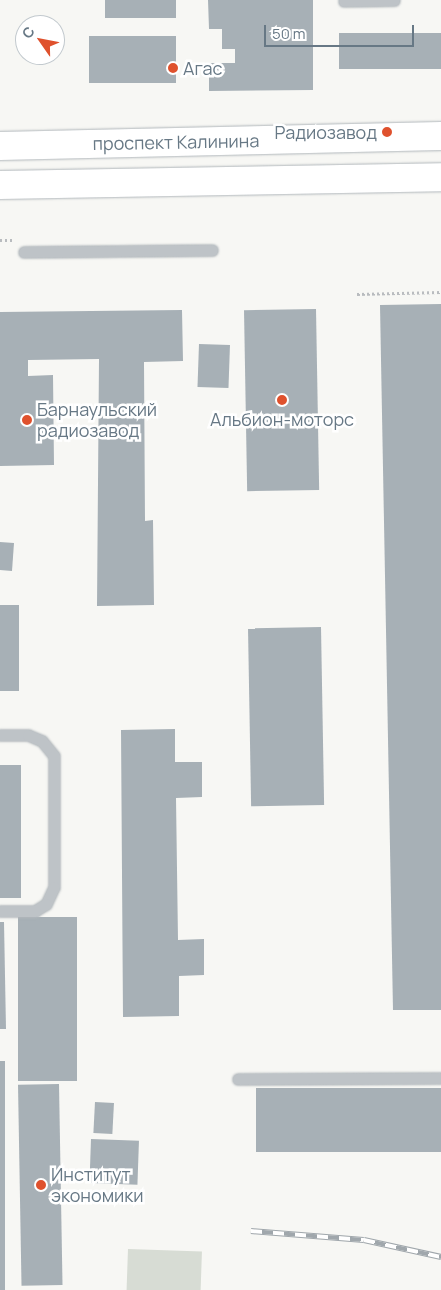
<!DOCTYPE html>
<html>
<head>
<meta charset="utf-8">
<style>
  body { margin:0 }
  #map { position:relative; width:441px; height:1290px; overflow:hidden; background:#f7f7f4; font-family:Manrope,sans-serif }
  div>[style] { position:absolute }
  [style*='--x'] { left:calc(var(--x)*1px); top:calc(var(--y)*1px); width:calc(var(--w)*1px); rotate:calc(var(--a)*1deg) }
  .green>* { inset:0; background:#d7dcd4; transform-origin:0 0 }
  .building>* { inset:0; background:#a7b0b6; transform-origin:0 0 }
  .path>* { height:3px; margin-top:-1.5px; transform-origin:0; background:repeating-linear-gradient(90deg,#b9bcbf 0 2.5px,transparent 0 5px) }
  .roads { filter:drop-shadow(0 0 1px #b1b7bb) drop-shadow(0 0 1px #b1b7bb) }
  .lane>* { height:11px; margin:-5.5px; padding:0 5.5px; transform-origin:5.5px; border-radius:5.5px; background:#bec3c7 }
  .secondary>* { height:28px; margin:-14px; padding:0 14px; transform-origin:14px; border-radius:14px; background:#fff }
  .rail>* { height:5.5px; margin-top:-2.75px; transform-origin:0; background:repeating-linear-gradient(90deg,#fff 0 11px,#a0a7ac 0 22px); box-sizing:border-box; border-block:1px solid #a0a7ac }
  .dots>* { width:14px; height:14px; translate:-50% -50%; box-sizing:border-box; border:2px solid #fff; border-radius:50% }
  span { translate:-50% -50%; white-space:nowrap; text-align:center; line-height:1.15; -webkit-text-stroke:5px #fff; paint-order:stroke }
  .poi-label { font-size:18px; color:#677885 }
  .left { translate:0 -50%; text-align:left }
  .right { translate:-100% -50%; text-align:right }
  .street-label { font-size:18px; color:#677885 }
  .north { position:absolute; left:15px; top:15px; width:50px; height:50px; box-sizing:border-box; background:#fff; border:1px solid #c2c9ce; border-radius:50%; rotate:303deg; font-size:14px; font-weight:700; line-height:20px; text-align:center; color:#677885 }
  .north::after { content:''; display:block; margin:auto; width:18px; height:22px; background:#df512d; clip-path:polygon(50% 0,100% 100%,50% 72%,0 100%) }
  .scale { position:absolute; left:264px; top:25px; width:150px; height:22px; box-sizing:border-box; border:2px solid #677885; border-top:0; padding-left:6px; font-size:15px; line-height:18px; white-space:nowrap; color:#677885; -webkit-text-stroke:4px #fff; paint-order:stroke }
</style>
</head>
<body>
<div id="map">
  <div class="green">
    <div style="left:128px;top:1249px;width:74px;height:41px;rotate:2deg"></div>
  </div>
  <div class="building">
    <div style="left:105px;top:0;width:71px;height:18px"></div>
    <div style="clip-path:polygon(208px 0,313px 0,313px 90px,209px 91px,209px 63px,235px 63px,235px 49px,222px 49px,222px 29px,209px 29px)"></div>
    <div style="left:441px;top:33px;width:36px;height:102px;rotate:90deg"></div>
    <div style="left:176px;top:36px;width:47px;height:87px;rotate:90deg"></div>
    <div style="clip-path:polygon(441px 304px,441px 1010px,393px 1010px,380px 305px)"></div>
    <div style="left:316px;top:309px;width:181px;height:72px;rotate:89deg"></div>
    <div style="clip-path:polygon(182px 310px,183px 361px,144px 362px,145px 521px,153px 520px,154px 605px,97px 606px,99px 359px,28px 360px,28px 376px,53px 375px,54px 465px,0 466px,0 312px)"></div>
    <div style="left:199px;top:344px;width:31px;height:43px;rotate:2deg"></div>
    <div style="clip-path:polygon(0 542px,14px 543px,12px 571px,0 570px)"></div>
    <div style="left:0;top:605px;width:19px;height:86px"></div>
    <div style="left:321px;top:627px;width:178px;height:73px;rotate:89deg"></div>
    <div style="clip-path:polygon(175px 729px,175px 762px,202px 762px,202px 797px,176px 798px,178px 940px,204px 939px,204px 975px,179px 976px,179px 1016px,123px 1017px,121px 730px)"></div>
    <div style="left:0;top:765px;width:21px;height:133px"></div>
    <div style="left:18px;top:917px;width:59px;height:164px"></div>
    <div style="clip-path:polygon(0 922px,4px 922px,6px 1029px,0 1029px)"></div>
    <div style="left:0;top:1061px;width:5px;height:229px"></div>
    <div style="left:59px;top:1084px;width:201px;height:41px;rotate:89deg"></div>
    <div style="left:441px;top:1088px;width:64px;height:185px;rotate:90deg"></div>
    <div style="left:95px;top:1102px;width:19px;height:31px;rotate:3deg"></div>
    <div style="left:91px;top:1139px;width:48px;height:44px;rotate:2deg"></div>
  </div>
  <div class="path">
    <div style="--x:0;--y:240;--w:15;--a:0"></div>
    <div style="--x:357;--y:294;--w:84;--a:-1.4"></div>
  </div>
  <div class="roads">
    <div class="lane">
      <div style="--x:344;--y:1;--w:50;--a:-1.1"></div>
      <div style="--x:24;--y:252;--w:188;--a:-0.6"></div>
      <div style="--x:0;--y:735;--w:28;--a:0"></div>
      <div style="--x:28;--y:735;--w:15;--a:23"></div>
      <div style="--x:42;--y:741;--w:19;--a:51"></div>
      <div style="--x:54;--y:756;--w:131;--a:90"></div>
      <div style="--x:54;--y:887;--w:19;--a:115"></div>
      <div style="--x:46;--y:904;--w:13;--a:148"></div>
      <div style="--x:35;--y:911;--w:35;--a:180"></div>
      <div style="--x:238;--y:1079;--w:203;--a:-0.3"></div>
    </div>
    <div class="secondary">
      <div style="--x:0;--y:146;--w:441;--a:-1.3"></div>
      <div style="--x:0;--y:185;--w:441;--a:-1"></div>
    </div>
  </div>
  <div class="rail">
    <div style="--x:251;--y:1231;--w:113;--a:4.6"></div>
    <div style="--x:364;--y:1240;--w:79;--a:12.4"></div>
  </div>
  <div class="dots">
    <div style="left:173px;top:68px;background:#df512d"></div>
    <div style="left:387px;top:132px;background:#df512d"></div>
    <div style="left:282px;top:400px;background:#df512d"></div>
    <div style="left:27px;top:420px;background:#df512d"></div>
    <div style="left:41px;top:1185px;background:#df512d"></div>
  </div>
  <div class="poi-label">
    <span class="left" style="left:183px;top:68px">Агас</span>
    <span class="right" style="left:377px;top:132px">Радиозавод</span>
    <span class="left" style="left:37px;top:420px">Барнаульский<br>радиозавод</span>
    <span style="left:282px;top:419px">Альбион-моторс</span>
    <span class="left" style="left:51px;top:1185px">Институт<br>экономики</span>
  </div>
  <div class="street-label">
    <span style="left:176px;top:142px;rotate:-1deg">проспект Калинина</span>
  </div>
  <div class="north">С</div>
  <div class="scale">50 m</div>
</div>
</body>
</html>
